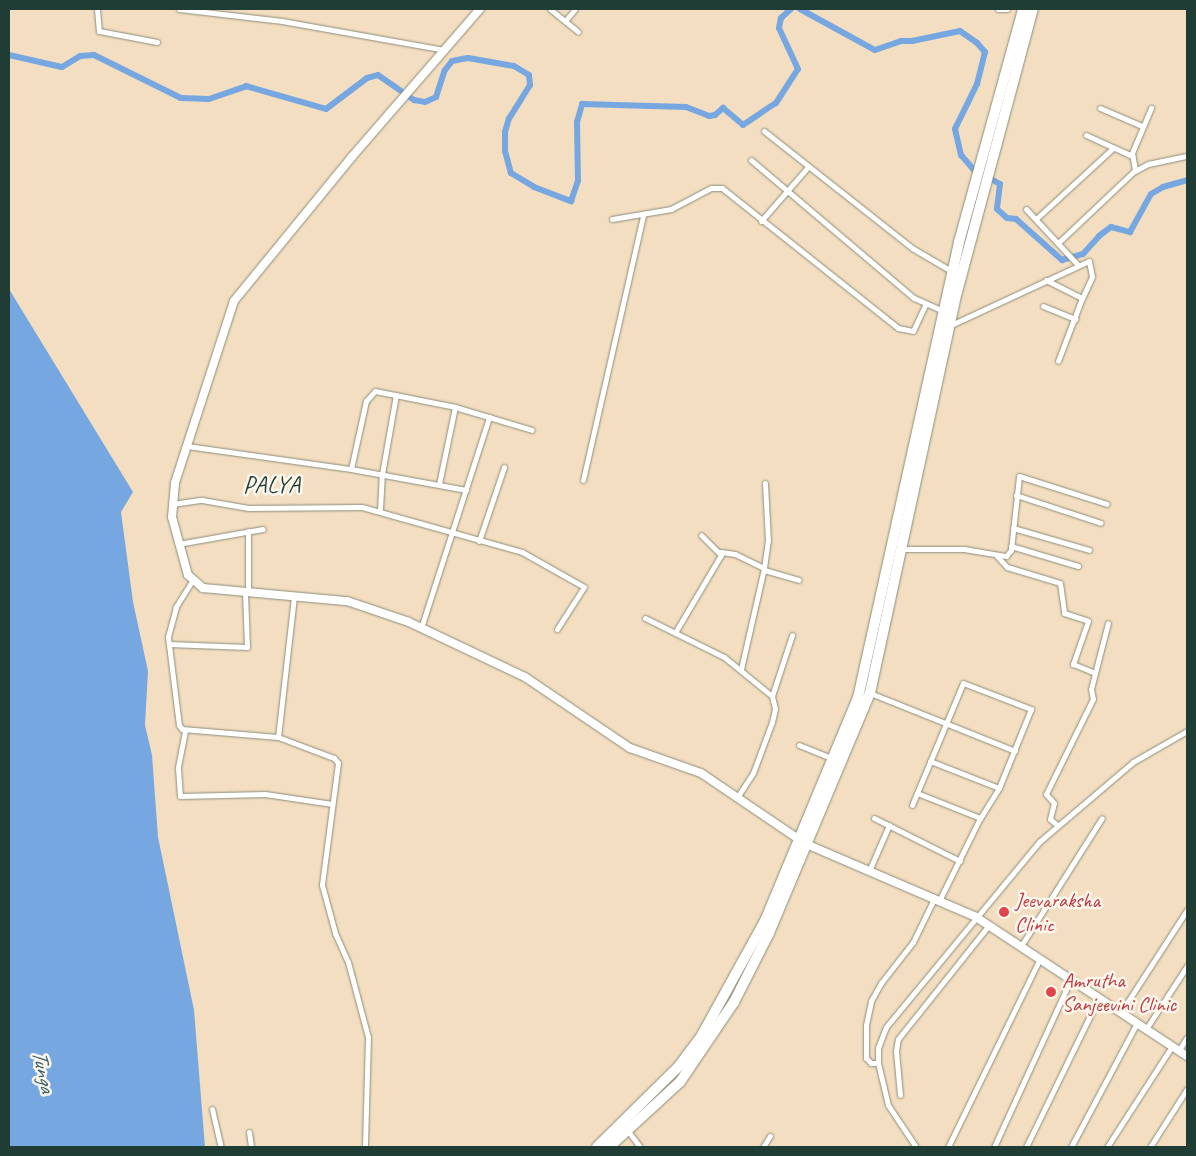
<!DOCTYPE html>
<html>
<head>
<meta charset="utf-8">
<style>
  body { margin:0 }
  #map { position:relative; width:1196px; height:1156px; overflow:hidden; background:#f4dec1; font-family:Caveat,sans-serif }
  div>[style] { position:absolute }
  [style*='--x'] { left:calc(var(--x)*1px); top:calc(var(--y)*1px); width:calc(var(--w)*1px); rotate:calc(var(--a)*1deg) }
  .water>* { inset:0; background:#77a7e1 }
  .canal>* { height:6px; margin:-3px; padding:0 3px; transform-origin:3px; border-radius:3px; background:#77a7e1 }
  .roads { filter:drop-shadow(0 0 1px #8a8e7a) drop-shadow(0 0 1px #8a8e7a) }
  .street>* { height:5px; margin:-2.5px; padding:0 2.5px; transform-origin:2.5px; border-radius:2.5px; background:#fff }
  .secondary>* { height:8px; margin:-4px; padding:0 4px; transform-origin:4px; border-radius:4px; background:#fff }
  .highway>* { height:10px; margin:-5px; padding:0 5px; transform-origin:5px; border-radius:5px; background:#fff }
  .dots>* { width:14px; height:14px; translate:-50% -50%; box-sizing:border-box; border:2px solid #fbf7ec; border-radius:50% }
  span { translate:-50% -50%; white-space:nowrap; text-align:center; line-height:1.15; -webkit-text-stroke:5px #fbf7ec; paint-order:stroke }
  .health-label { font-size:21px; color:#be3a42 }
  .left { translate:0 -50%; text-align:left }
  .water-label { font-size:22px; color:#395d68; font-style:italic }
  .quarter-label { font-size:24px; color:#1f3d34; letter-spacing:1px }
  .frame { position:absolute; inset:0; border:10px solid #1f3d34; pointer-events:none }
</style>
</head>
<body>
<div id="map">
  <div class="water">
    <div style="clip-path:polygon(9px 289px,133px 492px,121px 512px,133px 602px,148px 671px,145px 725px,152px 755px,158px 837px,194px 1010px,205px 1147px,9px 1147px)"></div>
  </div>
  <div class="canal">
    <div style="--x:800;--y:9;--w:85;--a:28.7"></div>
    <div style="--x:875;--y:50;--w:28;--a:-19"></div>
    <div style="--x:901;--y:41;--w:11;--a:0"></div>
    <div style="--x:912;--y:41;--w:49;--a:-11.8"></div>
    <div style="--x:960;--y:31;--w:21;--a:35"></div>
    <div style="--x:977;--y:43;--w:12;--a:48"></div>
    <div style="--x:985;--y:52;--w:33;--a:104"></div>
    <div style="--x:977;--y:84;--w:50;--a:116.1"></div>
    <div style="--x:955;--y:129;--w:27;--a:77"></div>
    <div style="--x:961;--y:155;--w:18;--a:49"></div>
    <div style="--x:973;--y:169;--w:31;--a:29"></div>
    <div style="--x:1000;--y:184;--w:25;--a:97"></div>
    <div style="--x:997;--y:209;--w:13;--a:42"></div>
    <div style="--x:1007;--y:218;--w:9;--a:6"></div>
    <div style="--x:1016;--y:219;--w:62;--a:41.7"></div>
    <div style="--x:1062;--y:260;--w:22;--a:-16"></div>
    <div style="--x:1083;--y:254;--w:24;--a:-48"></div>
    <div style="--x:1099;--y:236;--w:15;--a:-37"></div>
    <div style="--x:1111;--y:227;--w:20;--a:15"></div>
    <div style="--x:1130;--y:232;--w:43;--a:-61.1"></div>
    <div style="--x:1151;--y:194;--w:14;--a:-30"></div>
    <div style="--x:1163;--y:187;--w:25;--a:-16"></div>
    <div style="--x:9;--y:55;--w:54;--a:12.8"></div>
    <div style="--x:62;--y:67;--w:21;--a:-31"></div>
    <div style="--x:80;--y:56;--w:14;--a:-4"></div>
    <div style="--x:94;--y:55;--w:97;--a:26.3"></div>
    <div style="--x:181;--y:98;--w:28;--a:2"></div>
    <div style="--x:209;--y:99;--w:39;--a:-19"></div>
    <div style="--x:246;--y:86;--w:83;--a:16"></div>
    <div style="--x:326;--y:109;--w:51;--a:-37.1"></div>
    <div style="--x:367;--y:78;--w:11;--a:-15"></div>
    <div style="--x:378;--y:75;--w:44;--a:34.8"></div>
    <div style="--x:414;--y:100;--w:11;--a:10"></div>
    <div style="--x:425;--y:102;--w:12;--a:-24"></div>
    <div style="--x:436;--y:97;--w:28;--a:-72"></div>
    <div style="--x:445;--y:70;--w:11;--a:-52"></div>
    <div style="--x:452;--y:61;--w:16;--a:-11"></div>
    <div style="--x:468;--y:58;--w:47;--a:9.9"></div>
    <div style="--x:514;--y:66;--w:17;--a:31"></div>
    <div style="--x:529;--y:75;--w:10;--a:84"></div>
    <div style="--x:530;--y:85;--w:39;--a:122"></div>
    <div style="--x:509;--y:118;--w:15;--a:106"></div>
    <div style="--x:505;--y:132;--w:19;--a:90"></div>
    <div style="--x:505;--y:151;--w:23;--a:75"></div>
    <div style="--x:511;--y:173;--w:27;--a:31"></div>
    <div style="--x:534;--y:187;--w:40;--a:21"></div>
    <div style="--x:571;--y:201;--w:21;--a:-71"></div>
    <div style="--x:578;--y:181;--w:59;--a:-91"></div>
    <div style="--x:577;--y:122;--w:19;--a:-74"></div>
    <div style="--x:582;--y:104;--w:104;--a:1.7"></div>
    <div style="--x:686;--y:107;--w:25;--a:21"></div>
    <div style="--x:709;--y:116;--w:6;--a:-9"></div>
    <div style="--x:715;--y:115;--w:11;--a:-41"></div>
    <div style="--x:723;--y:108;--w:26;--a:40"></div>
    <div style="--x:743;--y:125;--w:40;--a:-34"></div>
    <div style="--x:776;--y:103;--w:40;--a:-57.1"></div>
    <div style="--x:798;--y:69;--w:45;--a:-114.9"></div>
    <div style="--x:779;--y:28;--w:10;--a:-79"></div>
    <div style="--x:781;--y:18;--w:13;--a:-42"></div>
  </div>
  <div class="roads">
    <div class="street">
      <div style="--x:97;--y:9;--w:22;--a:85"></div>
      <div style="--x:99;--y:31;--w:59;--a:10.7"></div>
      <div style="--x:179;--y:9;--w:104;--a:6.6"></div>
      <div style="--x:282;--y:21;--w:166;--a:10.1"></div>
      <div style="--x:550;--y:9;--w:36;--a:39"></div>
      <div style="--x:998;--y:9;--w:9;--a:0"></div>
      <div style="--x:565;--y:21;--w:16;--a:-50"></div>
      <div style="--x:1100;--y:108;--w:46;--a:23.2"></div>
      <div style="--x:764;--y:131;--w:189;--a:38.3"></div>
      <div style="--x:912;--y:248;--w:48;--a:30.3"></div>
      <div style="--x:1086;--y:135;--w:51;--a:24.5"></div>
      <div style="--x:751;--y:160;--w:214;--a:40.3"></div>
      <div style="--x:914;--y:298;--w:34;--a:24"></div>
      <div style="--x:1135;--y:170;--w:17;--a:-100"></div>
      <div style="--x:1132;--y:153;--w:49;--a:-67.1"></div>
      <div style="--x:1026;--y:209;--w:76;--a:47.1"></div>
      <div style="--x:612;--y:219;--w:60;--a:-9.6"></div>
      <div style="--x:671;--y:209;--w:45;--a:-27.7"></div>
      <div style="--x:711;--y:188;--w:11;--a:0"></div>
      <div style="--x:722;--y:188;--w:225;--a:38.5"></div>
      <div style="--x:898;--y:328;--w:15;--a:11"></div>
      <div style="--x:913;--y:331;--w:29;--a:-65"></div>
      <div style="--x:1036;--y:219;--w:105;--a:-42.7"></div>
      <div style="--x:761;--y:221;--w:72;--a:-49"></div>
      <div style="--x:1058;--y:243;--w:103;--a:-43.4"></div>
      <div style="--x:1133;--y:172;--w:17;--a:-28"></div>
      <div style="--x:1148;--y:164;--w:40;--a:-12"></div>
      <div style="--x:1046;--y:280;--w:40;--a:26.6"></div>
      <div style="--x:1082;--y:298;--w:67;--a:110.9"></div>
      <div style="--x:1043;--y:306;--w:35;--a:22"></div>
      <div style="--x:951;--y:325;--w:152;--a:-24.9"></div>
      <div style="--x:1089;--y:261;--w:16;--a:79"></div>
      <div style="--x:1092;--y:277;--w:23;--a:115"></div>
      <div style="--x:187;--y:446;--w:166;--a:8"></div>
      <div style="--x:351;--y:469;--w:117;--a:10.3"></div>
      <div style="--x:351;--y:469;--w:70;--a:-77.6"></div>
      <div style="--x:366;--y:401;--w:13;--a:-48"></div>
      <div style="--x:375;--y:391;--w:82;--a:11.3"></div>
      <div style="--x:455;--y:407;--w:80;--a:16.6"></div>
      <div style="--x:583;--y:480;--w:271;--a:-77.2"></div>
      <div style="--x:439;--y:484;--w:79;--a:-78.3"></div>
      <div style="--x:1016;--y:495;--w:89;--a:18.2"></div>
      <div style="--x:172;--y:504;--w:30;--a:-8"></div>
      <div style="--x:202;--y:500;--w:47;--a:9.9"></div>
      <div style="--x:248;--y:508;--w:114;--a:-0.5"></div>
      <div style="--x:362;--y:507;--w:166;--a:15.7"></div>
      <div style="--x:522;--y:552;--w:71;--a:29.4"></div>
      <div style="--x:584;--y:587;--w:50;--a:122.7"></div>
      <div style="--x:380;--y:510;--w:36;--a:-87"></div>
      <div style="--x:382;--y:474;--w:80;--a:-80"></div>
      <div style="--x:1013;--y:528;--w:79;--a:16.1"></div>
      <div style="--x:248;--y:531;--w:61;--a:90"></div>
      <div style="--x:479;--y:541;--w:78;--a:-71.3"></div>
      <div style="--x:178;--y:544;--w:86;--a:-10"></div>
      <div style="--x:1011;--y:546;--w:70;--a:16.6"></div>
      <div style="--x:903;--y:549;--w:61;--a:0"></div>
      <div style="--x:964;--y:549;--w:43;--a:9.5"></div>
      <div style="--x:1006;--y:556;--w:8;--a:-50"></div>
      <div style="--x:1011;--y:550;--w:74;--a:-83.8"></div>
      <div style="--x:1019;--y:476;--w:92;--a:17.7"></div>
      <div style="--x:721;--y:552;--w:14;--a:8"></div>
      <div style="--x:735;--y:554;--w:32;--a:26"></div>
      <div style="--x:764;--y:568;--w:104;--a:102.8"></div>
      <div style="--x:997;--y:556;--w:15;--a:48"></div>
      <div style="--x:1007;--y:567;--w:55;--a:16.8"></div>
      <div style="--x:1060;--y:583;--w:30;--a:82"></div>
      <div style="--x:1064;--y:613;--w:25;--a:18"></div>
      <div style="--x:1088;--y:621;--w:46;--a:109.2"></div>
      <div style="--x:1073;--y:664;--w:24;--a:22"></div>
      <div style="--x:764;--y:568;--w:27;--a:-82"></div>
      <div style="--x:768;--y:541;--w:58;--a:-93"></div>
      <div style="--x:764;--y:570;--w:36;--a:16"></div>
      <div style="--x:192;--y:581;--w:31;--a:122"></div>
      <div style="--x:176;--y:607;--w:31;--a:105"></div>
      <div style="--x:168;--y:637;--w:89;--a:82.9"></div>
      <div style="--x:179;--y:725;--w:5;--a:53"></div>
      <div style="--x:182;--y:729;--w:96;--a:4.8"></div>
      <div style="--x:278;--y:737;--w:60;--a:20.6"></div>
      <div style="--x:334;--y:758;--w:6;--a:51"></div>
      <div style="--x:338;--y:763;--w:123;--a:97.5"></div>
      <div style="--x:322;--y:885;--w:50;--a:74.8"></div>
      <div style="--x:335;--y:933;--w:32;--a:66"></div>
      <div style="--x:348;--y:962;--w:78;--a:75.1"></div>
      <div style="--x:368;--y:1037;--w:110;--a:91.6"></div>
      <div style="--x:645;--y:618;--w:88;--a:26.3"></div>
      <div style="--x:724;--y:657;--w:62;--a:39.1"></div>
      <div style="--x:772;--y:696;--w:13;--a:77"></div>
      <div style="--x:775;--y:709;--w:13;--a:103"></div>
      <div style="--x:772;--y:722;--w:54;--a:110.4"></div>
      <div style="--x:753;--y:773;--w:30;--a:123"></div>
      <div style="--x:421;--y:628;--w:222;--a:-72.1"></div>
      <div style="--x:676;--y:631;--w:88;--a:-59.4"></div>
      <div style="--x:721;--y:555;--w:28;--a:-135"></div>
      <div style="--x:169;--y:644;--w:78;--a:2.2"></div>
      <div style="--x:247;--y:647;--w:55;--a:-92.1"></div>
      <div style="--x:870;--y:693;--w:156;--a:21.8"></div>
      <div style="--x:772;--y:696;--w:64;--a:-71.8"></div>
      <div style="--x:185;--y:731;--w:38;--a:101"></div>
      <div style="--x:178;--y:768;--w:28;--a:86"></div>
      <div style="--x:180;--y:796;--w:85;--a:-1.3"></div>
      <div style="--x:265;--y:794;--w:68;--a:8.5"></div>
      <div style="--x:278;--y:737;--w:142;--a:-83.5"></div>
      <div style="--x:799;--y:745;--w:37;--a:22"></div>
      <div style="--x:930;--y:761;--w:74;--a:21.4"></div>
      <div style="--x:917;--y:793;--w:68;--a:21.6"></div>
      <div style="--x:912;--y:805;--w:132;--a:-67.3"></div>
      <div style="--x:963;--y:683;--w:73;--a:20.9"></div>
      <div style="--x:1031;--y:709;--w:85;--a:112.1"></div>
      <div style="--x:999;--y:788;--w:36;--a:122"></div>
      <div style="--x:980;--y:818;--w:93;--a:116.3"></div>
      <div style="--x:874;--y:818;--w:96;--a:26.6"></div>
      <div style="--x:1057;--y:825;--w:9;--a:-139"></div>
      <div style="--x:1050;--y:819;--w:16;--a:-76"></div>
      <div style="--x:1054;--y:803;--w:12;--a:-132"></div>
      <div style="--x:1046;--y:794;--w:106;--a:-63.7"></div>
      <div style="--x:1093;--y:699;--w:10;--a:-101"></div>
      <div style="--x:1091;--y:689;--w:68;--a:-75.6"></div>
      <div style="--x:869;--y:871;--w:50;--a:-66.5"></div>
      <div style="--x:1021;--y:946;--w:151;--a:-57.7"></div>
      <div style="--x:1121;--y:1012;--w:121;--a:-57.1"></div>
      <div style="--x:1146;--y:1029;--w:75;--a:-56.9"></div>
      <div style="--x:1179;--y:1050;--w:15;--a:-58"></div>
      <div style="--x:878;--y:1063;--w:7;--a:180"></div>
      <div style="--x:871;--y:1063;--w:7;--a:-135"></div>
      <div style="--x:866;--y:1058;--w:33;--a:-90"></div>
      <div style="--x:866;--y:1025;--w:25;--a:-78"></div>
      <div style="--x:871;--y:1001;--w:21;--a:-61"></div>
      <div style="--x:881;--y:983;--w:52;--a:-52"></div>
      <div style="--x:913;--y:942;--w:48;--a:-64"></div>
      <div style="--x:900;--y:1095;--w:44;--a:-95.2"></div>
      <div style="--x:896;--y:1051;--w:12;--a:-81"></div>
      <div style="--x:898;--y:1039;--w:146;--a:-51.4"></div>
      <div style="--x:212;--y:1109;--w:39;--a:77"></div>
      <div style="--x:628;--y:1131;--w:20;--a:53"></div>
      <div style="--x:249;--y:1132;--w:15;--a:82"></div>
      <div style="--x:763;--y:1147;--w:13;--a:-58"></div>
      <div style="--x:916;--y:1147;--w:50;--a:-123.7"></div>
      <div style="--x:888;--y:1105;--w:43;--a:-103.4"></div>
      <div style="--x:878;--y:1063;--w:15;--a:-90"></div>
      <div style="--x:878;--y:1048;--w:22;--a:-69"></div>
      <div style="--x:886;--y:1027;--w:240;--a:-50.4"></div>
      <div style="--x:1039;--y:842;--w:123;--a:-40.4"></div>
      <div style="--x:1133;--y:762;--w:62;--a:-29.9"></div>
      <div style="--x:948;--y:1147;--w:210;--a:-64"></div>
      <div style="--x:994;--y:1147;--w:185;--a:-65.4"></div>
      <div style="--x:1026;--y:1147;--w:167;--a:-64"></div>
      <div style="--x:1071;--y:1147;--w:140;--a:-62"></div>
      <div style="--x:1107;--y:1147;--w:120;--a:-57.2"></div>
      <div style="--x:1150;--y:1147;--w:69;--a:-57.5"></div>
    </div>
    <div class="secondary">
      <div style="--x:480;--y:9;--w:197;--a:130.9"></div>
      <div style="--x:351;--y:158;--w:185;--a:129.3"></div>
      <div style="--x:234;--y:301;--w:191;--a:108"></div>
      <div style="--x:175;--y:483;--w:34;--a:95"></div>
      <div style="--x:172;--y:517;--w:60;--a:74.6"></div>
      <div style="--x:188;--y:575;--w:20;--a:41"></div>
      <div style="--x:203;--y:588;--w:145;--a:5.2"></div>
      <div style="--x:347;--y:601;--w:65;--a:18.7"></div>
      <div style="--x:409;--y:622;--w:128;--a:25.4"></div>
      <div style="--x:525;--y:677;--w:127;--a:34.1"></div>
      <div style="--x:630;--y:748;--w:75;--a:19.4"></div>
      <div style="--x:701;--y:773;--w:127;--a:34.1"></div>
      <div style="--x:806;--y:844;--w:185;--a:23.2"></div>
      <div style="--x:976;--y:917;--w:253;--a:33.4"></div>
    </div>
    <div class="highway">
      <div style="--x:597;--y:1147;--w:115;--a:-44.6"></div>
      <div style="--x:679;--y:1066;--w:39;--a:-53"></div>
      <div style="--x:702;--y:1035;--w:130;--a:-61.1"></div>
      <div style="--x:765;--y:921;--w:242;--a:-67.4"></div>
      <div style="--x:858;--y:698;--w:467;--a:-77.5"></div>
      <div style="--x:959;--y:242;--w:242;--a:-74.6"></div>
      <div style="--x:609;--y:1147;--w:96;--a:-42.5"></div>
      <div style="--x:680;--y:1082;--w:97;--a:-56"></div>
      <div style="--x:734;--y:1002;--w:77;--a:-63.1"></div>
      <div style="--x:769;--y:933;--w:260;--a:-67.2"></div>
      <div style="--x:870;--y:693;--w:410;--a:-77.8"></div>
      <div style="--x:957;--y:292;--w:293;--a:-75"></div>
    </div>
  </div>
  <div class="dots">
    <div style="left:1004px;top:912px;background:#e0444e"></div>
    <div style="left:1051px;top:992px;background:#e0444e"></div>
  </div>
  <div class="health-label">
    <span class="left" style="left:1015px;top:912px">Jeevaraksha<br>Clinic</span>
    <span class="left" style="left:1062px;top:992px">Amrutha<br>Sanjeevini Clinic</span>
  </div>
  <div class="water-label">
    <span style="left:43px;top:1071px;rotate:78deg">Tunga</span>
  </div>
  <div class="quarter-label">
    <span style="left:272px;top:485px">PALYA</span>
  </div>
  <div class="frame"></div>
</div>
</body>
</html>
